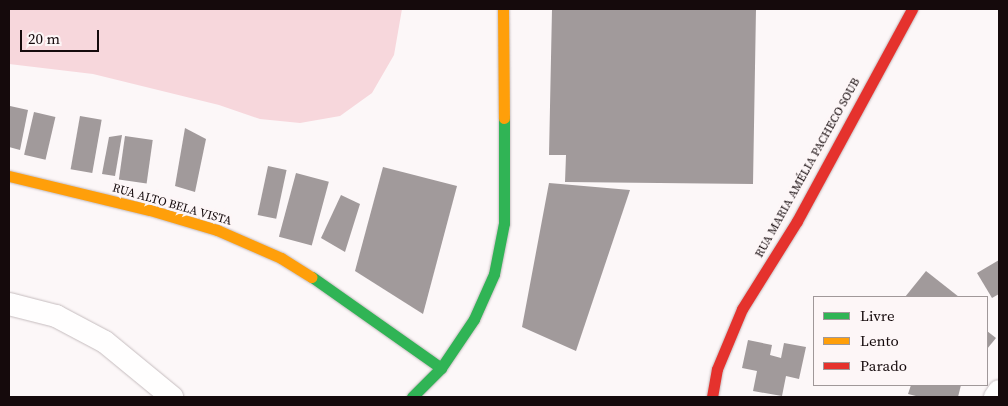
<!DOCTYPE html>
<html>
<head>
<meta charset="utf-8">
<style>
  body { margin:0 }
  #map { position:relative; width:1008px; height:406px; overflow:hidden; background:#fcf7f8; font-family:"Source Serif 4",serif }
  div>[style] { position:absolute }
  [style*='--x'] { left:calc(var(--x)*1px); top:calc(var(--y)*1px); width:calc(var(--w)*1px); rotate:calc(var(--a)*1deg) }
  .green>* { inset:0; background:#f7d7dc }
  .building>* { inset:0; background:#a19a9b; transform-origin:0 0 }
  .roads { filter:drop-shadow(0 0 1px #c5bcbe) drop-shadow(0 0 1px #c5bcbe) }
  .street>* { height:22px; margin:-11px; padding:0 11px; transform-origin:11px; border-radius:11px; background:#fffefe }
  .fast>* { height:11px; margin:-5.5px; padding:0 5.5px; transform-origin:5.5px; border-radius:5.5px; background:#30b455 }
  .slow>* { height:11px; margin:-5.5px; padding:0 5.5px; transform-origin:5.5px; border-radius:5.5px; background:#ff9f0a }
  .jam>* { height:11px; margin:-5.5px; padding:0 5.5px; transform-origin:5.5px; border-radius:5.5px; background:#e5322d }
  span { translate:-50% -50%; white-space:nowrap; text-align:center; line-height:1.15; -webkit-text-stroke:5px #fdf6f7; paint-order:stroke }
  .street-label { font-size:12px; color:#150a0c }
  .frame { position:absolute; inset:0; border:10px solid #150a0c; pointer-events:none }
  .legend { position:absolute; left:813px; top:296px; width:175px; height:90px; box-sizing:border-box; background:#fdf6f7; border:1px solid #a09899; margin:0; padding:6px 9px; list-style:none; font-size:15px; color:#150a0c }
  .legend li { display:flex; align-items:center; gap:10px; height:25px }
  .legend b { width:25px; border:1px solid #a09899 }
  .scale { position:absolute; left:20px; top:30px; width:79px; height:22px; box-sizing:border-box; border:2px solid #150a0c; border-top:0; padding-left:6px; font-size:15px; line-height:18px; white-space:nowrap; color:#150a0c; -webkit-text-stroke:4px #fdf6f7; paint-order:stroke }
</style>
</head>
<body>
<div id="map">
  <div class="green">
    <div style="clip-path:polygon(9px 9px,402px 9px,394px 55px,372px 93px,340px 116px,300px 123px,260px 119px,219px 105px,93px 74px,9px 64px)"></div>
  </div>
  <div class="building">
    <div style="clip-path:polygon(552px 9px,756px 9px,753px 184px,565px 182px,566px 155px,549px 155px)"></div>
    <div style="clip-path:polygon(10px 106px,28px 110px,20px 150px,9px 147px)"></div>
    <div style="left:34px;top:112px;width:22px;height:44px;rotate:13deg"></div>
    <div style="left:80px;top:116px;width:22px;height:54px;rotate:10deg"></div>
    <div style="clip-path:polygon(185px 128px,206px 139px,195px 192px,175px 186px)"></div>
    <div style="clip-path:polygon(122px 135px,115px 176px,102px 174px,109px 137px)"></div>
    <div style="left:125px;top:136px;width:28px;height:44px;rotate:8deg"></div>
    <div style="left:268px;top:166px;width:19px;height:50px;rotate:12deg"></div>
    <div style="clip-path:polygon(383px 167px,457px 186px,423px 314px,355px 271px)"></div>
    <div style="left:296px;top:173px;width:34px;height:66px;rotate:15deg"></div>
    <div style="clip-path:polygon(549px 183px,630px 190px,576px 351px,522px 327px)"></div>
    <div style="clip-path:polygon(341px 195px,360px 204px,345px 252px,321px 238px)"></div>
    <div style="clip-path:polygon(999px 260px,999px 294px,992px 298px,977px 273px)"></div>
    <div style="clip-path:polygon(926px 271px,959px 297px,905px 297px)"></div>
    <div style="clip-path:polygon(987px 331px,996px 338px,987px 349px)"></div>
    <div style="clip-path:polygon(748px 340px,772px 345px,770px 355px,781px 358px,784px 343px,806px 347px,799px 379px,786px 376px,782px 396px,753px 391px,757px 371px,742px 368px)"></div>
    <div style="clip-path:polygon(911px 385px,961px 385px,958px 397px,920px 397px,908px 394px)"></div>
  </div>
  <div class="roads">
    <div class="street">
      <div style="--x:9;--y:304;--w:49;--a:14.3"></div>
      <div style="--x:56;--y:316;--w:55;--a:28"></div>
      <div style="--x:105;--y:342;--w:87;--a:39.4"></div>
      <div style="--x:995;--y:397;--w:7;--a:-56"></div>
    </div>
    <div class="fast">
      <div style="--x:312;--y:277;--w:158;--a:35.2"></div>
      <div style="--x:412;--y:397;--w:41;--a:-45"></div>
      <div style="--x:441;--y:368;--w:59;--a:-56"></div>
      <div style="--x:474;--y:319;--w:49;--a:-66"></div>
      <div style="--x:494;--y:274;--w:52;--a:-78.9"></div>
      <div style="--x:504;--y:223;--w:105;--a:-90"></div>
    </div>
    <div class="slow">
      <div style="--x:503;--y:9;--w:109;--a:89.5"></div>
      <div style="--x:9;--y:176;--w:145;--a:13.6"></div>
      <div style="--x:150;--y:210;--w:70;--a:16.6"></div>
      <div style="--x:217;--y:230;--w:70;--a:23.6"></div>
      <div style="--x:281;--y:258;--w:36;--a:32"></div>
    </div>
    <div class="jam">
      <div style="--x:712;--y:397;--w:28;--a:-80"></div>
      <div style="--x:717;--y:369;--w:65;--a:-67.4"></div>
      <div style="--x:742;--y:309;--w:104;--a:-58"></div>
      <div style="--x:797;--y:221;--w:241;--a:-61.5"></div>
    </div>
  </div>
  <div class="street-label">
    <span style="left:808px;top:168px;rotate:-61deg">RUA MARIA AMÉLIA PACHECO SOUB</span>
    <span style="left:172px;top:205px;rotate:16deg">RUA ALTO BELA VISTA</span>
  </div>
  <div class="frame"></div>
  <ul class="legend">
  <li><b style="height:6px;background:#30b455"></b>Livre</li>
  <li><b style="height:6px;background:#ff9f0a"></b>Lento</li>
  <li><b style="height:6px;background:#e5322d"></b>Parado</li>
  </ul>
  <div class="scale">20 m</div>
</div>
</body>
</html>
